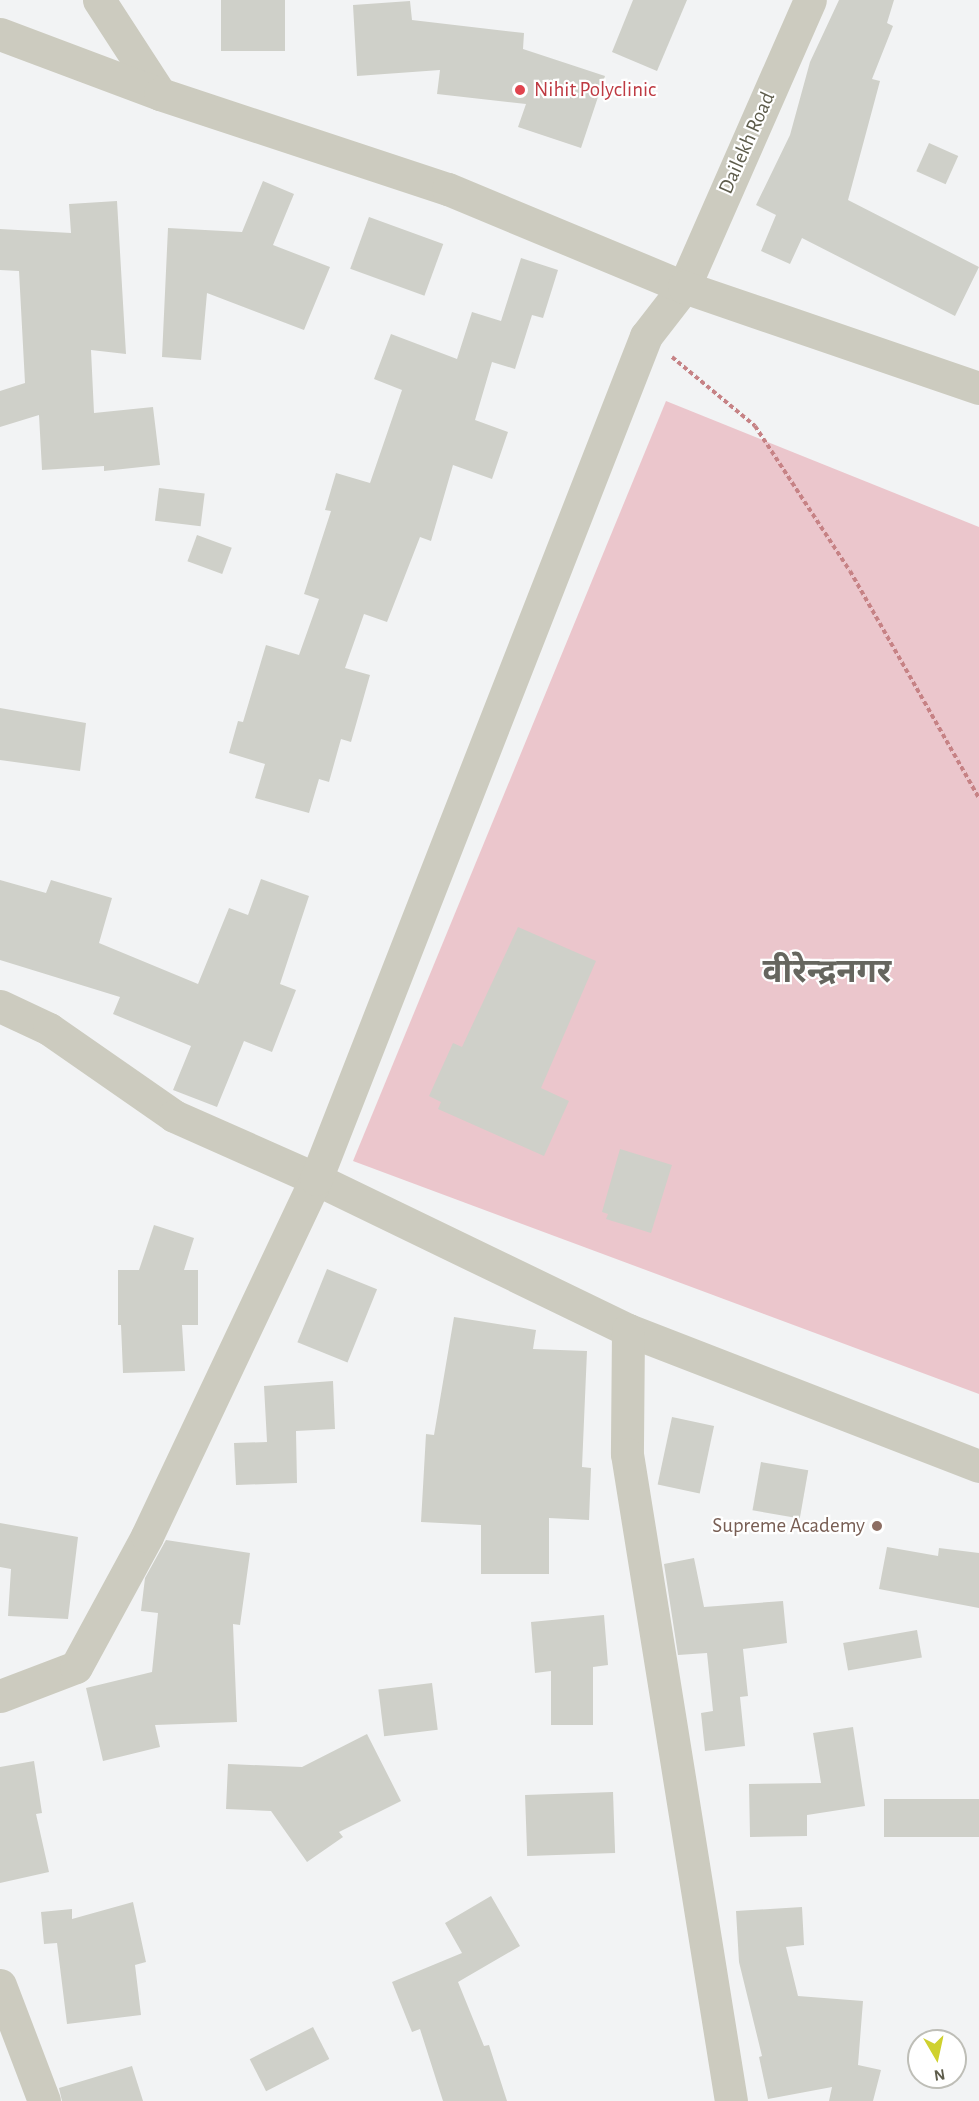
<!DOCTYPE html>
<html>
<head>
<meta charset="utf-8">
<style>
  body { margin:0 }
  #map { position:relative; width:979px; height:2101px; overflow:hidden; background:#f2f3f4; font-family:"Alegreya Sans","Noto Sans Devanagari",sans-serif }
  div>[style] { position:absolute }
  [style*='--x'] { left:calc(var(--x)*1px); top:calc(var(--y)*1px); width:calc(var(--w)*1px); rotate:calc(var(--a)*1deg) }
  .green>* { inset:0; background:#ebc6cc }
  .building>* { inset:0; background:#cfd0c9; transform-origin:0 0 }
  .path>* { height:4px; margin-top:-2px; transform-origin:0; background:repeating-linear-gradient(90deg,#c68285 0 4.5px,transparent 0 7.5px) }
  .minor>* { height:33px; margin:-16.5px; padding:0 16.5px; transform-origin:16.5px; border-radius:16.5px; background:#cccbbf }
  .tertiary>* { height:33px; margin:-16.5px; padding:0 16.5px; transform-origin:16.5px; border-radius:16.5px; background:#cccbbf }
  .dots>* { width:16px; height:16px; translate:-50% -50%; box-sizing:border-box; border:3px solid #fff; border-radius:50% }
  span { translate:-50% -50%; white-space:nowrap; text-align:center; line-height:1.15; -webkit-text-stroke:4.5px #fff; paint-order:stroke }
  .health-label { font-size:21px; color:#be3a42 }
  .left { translate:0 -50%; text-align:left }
  .street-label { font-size:21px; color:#5d5c4b }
  .education-label { font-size:21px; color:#785e54 }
  .right { translate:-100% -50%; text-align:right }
  .town-label { font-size:33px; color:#66665f; font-weight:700 }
  .north { position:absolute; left:907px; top:2029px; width:60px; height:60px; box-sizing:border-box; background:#fff; border:2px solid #bebeb7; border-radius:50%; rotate:171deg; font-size:16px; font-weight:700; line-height:24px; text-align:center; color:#5d5c4b }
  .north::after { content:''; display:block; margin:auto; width:21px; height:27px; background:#cfd12f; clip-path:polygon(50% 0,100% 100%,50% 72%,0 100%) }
</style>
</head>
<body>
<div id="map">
  <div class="green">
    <div style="clip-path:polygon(666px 401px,979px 527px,979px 1394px,353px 1161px)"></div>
  </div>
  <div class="building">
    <div style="left:221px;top:0;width:64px;height:51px"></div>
    <div style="clip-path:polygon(633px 0,687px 0,657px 71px,612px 52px)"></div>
    <div style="clip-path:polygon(839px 0,894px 0,887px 23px,893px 26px,872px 79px,880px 81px,848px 200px,979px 267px,955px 316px,802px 238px,790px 264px,761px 251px,776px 215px,756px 205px,790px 135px,810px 62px)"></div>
    <div style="clip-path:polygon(410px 1px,412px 20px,524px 33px,523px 49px,605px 76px,581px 148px,518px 127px,526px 104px,437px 94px,440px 70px,357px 76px,353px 5px)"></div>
    <div style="left:929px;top:143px;width:32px;height:31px;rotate:24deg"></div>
    <div style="clip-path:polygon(263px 181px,294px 194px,273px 245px,330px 267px,304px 330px,207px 293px,201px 360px,162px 357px,168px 228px,242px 232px)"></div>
    <div style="clip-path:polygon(117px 201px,126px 354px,91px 350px,94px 413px,153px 407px,160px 465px,104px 471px,104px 466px,42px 470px,39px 415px,0 427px,0 391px,25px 383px,19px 271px,0 270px,0 229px,71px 233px,69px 204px)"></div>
    <div style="left:369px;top:217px;width:79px;height:55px;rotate:20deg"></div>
    <div style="clip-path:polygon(521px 258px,558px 270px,543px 318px,532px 315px,515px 369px,492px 362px,475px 420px,508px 432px,492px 479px,453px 465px,431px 541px,420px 537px,387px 622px,364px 614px,345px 668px,370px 675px,351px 742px,341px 739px,329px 782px,319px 779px,309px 813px,255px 798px,265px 764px,229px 753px,238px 721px,243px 722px,266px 645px,299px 655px,319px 599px,304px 594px,331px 511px,325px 510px,336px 473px,370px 483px,402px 390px,374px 379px,391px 334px,457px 359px,472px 312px,501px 321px)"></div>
    <div style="left:159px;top:488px;width:46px;height:33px;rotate:7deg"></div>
    <div style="left:197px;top:535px;width:37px;height:28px;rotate:20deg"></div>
    <div style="clip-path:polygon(0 708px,86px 723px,80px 771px,0 760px)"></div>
    <div style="clip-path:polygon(261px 879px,309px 896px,280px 984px,296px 990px,272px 1052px,244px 1041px,217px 1107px,173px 1090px,191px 1046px,113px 1014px,120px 997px,0 960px,0 880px,46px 893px,51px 880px,112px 898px,99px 943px,198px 984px,229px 908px,248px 915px)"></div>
    <div style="clip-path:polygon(518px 927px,596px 961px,541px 1088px,569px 1101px,544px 1156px,438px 1109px,441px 1102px,429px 1096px,453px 1043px,462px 1047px)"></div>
    <div style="clip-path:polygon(620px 1149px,672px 1165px,651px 1233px,606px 1219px,608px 1214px,602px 1212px)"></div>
    <div style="clip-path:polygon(154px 1225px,194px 1238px,184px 1270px,198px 1270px,198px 1325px,182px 1325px,185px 1371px,123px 1373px,121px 1325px,118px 1325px,118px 1270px,139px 1270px)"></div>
    <div style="left:327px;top:1269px;width:54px;height:79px;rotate:22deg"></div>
    <div style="clip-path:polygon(454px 1317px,536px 1330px,533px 1349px,587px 1351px,582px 1467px,591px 1468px,589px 1520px,549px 1518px,549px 1574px,481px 1574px,481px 1525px,421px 1522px,426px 1434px,434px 1435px)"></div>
    <div style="clip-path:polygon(333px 1381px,335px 1429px,296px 1431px,297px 1483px,236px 1485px,234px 1443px,267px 1442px,264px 1386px)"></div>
    <div style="left:672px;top:1417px;width:43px;height:69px;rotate:12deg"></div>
    <div style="left:761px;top:1462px;width:48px;height:49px;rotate:10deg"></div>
    <div style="clip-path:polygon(0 1523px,78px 1537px,68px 1619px,8px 1616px,11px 1569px,0 1567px)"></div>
    <div style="clip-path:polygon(166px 1540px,250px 1553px,240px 1625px,233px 1624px,237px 1722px,155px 1725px,160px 1747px,103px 1761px,86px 1688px,152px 1672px,158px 1613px,141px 1611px,145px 1578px)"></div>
    <div style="clip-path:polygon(887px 1547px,938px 1556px,939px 1548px,979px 1553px,979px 1608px,879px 1589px)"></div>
    <div style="clip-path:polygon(694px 1558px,704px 1607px,783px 1601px,787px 1643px,743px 1649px,748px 1696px,740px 1697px,745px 1746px,705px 1751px,701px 1713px,713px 1711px,707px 1653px,678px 1655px,664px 1564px)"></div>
    <div style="clip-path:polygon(604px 1615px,608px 1665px,593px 1667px,593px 1725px,551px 1725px,551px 1671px,535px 1673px,531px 1622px)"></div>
    <div style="left:917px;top:1630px;width:28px;height:75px;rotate:80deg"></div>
    <div style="left:432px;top:1683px;width:47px;height:54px;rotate:83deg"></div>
    <div style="clip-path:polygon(853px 1727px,865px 1806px,807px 1815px,807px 1836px,750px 1837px,749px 1784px,821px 1783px,813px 1733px)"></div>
    <div style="clip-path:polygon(367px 1734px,401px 1801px,339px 1832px,343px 1837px,307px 1862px,271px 1811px,226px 1809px,228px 1764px,302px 1767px)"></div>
    <div style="clip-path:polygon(34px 1761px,42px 1813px,36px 1814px,49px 1872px,0 1883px,0 1767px)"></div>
    <div style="left:613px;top:1792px;width:61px;height:88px;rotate:88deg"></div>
    <div style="left:979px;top:1799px;width:38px;height:95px;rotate:90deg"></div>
    <div style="clip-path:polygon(491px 1896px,520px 1946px,458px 1982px,484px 2046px,489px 2045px,507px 2101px,443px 2101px,420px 2029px,412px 2032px,392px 1982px,462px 1953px,445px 1923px)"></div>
    <div style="clip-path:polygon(133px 1902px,146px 1962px,135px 1965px,141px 2015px,67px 2024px,57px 1943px,44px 1944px,41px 1912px,72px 1909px,72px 1919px)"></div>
    <div style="clip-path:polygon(802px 1907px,804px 1945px,786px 1947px,798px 1996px,863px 2001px,858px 2065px,881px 2070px,873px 2101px,829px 2101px,832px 2087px,768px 2099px,759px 2057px,762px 2056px,739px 1962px,736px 1911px)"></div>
    <div style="left:313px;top:2027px;width:36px;height:71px;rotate:63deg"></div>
    <div style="clip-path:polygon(132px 2066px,143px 2101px,62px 2101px,59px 2088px)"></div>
  </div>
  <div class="path">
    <div style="--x:672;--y:357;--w:108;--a:39.7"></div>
    <div style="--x:755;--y:426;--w:173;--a:56.8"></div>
    <div style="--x:850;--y:571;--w:261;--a:60.4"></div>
  </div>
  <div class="minor">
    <div style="--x:0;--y:1006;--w:54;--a:25.1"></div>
    <div style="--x:49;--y:1029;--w:152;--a:34.8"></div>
    <div style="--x:174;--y:1116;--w:155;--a:23.9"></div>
    <div style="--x:316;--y:1179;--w:347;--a:25.8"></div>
    <div style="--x:628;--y:1330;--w:376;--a:21.2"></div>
    <div style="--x:628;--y:1330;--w:124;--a:90.5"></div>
    <div style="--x:627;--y:1454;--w:655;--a:80.87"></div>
    <div style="--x:0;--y:1696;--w:81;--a:-20.9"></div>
    <div style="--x:76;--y:1667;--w:149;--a:-61.5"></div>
    <div style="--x:147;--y:1536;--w:395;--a:-64.7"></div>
    <div style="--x:316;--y:1179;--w:905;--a:-68.62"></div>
    <div style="--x:646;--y:336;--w:62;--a:-52.2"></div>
    <div style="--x:684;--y:287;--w:313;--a:-66.3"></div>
    <div style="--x:0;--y:1985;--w:124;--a:69.2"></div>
  </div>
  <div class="tertiary">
    <div style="--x:99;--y:0;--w:112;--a:57"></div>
    <div style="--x:0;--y:34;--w:171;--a:20.6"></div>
    <div style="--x:160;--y:94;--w:303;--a:18.3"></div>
    <div style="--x:448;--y:189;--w:256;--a:22.6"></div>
    <div style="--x:684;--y:287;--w:312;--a:18.9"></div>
  </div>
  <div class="dots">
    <div style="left:520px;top:90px;background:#e0444e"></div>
    <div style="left:877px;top:1526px;background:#8d6e63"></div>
  </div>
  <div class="health-label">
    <span class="left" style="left:534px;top:90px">Nihit Polyclinic</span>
  </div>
  <div class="street-label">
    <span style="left:747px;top:143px;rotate:-66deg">Dailekh Road</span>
  </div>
  <div class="education-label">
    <span class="right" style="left:865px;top:1526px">Supreme Academy</span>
  </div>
  <div class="town-label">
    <span style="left:827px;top:973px">वीरेन्द्रनगर</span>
  </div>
  <div class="north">N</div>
</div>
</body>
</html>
